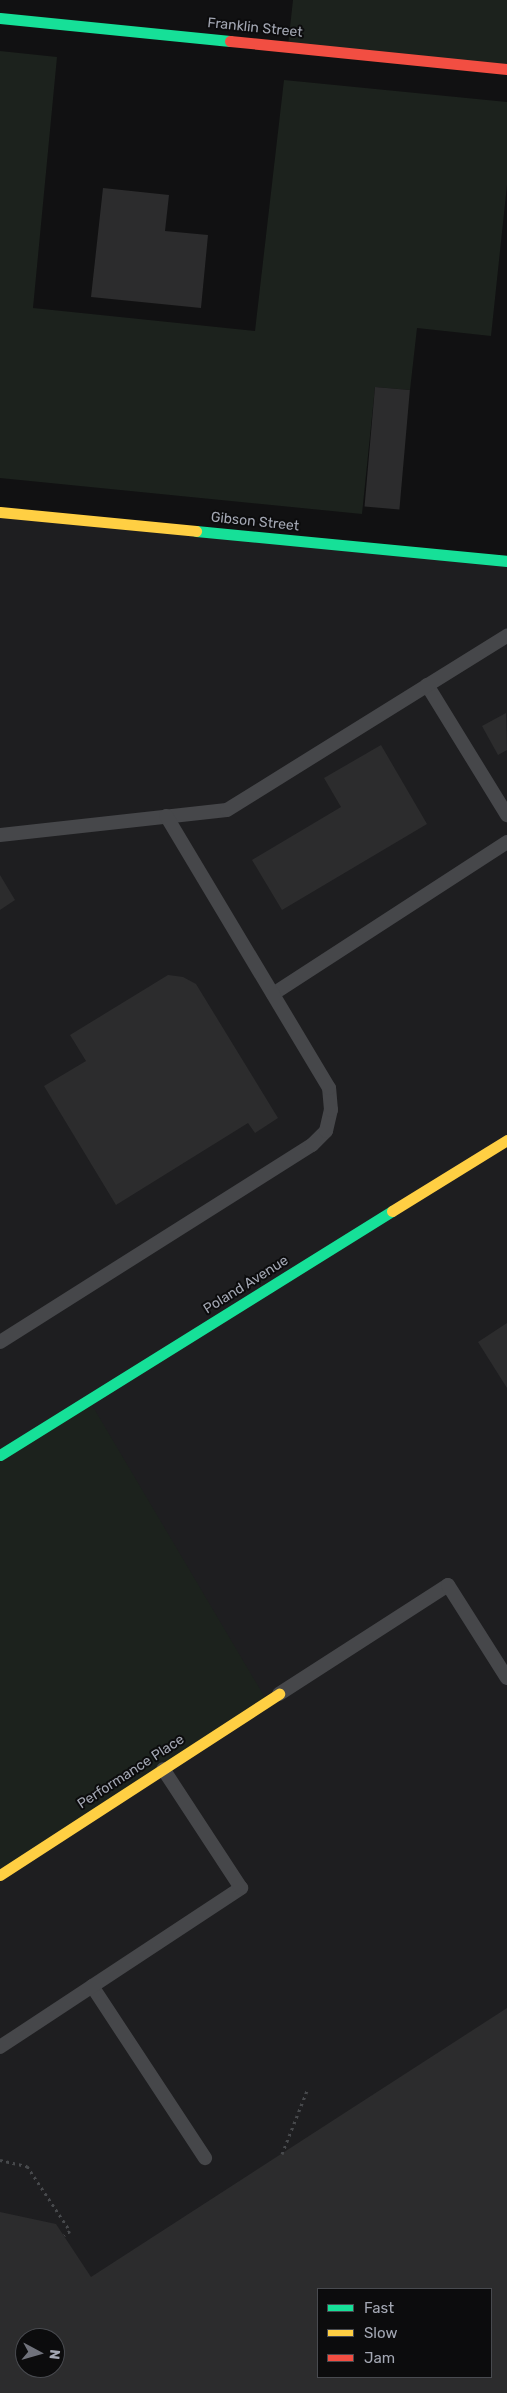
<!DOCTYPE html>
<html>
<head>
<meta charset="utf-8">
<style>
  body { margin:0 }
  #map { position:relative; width:507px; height:2393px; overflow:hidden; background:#111112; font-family:Rubik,sans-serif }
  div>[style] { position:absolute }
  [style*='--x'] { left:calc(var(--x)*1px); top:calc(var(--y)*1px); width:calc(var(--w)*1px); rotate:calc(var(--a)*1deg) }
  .built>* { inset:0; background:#1e1e20 }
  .green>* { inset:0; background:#1c221d }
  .building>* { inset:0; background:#2c2c2d; transform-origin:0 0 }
  .path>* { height:3px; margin-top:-1.5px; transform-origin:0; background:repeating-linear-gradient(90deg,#47494c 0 2.5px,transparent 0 6.5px) }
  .lane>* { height:14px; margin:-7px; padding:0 7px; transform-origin:7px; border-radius:7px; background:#46474a }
  .fast>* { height:11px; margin:-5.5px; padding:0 5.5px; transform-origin:5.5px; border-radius:5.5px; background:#16e098 }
  .slow>* { height:11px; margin:-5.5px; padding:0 5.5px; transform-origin:5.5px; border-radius:5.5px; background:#ffcf43 }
  .jam>* { height:11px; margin:-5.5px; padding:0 5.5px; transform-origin:5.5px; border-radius:5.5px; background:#f24e42 }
  span { translate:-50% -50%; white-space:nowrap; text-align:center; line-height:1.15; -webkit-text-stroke:4px #0c0c0d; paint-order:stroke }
  .street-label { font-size:14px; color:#a3a7b3 }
  .legend { position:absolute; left:317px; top:2288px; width:175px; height:90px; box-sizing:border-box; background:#0c0c0d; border:1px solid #484a4f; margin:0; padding:6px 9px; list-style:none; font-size:15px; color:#a3a7b3 }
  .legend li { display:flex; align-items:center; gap:10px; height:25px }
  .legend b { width:25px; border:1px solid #484a4f }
  .north { position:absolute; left:15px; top:2328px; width:50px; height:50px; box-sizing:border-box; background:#0c0c0d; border:1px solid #484a4f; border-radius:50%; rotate:96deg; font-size:14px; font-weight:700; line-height:20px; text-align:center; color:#a3a7b3 }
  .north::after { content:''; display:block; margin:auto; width:18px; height:22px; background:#70727b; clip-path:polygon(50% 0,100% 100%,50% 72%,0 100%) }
</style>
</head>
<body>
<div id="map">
  <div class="built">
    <div style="clip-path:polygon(evenodd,0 512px,507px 561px,507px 2393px,0 2393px,0 512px,318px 2289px,491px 2289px,491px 2377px,318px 2377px,318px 2289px,0 512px,25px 2338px,55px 2338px,55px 2368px,25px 2368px,25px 2338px)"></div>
  </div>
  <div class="green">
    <div style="clip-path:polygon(293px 0,507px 0,507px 69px,288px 46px)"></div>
    <div style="clip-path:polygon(0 51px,57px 57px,33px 308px,255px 331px,284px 80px,507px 102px,507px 185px,491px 336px,417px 328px,410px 390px,375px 387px,362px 514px,0 478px)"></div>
    <div style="clip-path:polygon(89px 1400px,267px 1701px,0 1875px,0 1455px)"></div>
  </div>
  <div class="building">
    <div style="clip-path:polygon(103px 188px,169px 195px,165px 231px,208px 235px,201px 308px,91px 297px)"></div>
    <div style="left:375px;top:387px;width:35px;height:120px;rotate:5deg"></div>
    <div style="clip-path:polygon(506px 713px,507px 750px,498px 755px,482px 726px)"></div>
    <div style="clip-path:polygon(381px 745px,427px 824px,282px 910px,252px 860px,341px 807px,324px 778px)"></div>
    <div style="clip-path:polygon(0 875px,15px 900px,0 910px)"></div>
    <div style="clip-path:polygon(168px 975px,183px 977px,196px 984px,278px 1118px,255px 1133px,248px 1123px,116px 1205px,44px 1086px,86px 1061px,70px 1035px)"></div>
    <div style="clip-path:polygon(507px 1323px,507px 1388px,478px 1342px)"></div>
    <div style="clip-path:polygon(evenodd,507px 2008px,507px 2393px,0 2393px,0 2212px,56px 2224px,91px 2277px,507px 2008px,318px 2289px,491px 2289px,491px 2377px,318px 2377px,318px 2289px,507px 2008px,25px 2338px,55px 2338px,55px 2368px,25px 2368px,25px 2338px)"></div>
  </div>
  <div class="path">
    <div style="--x:282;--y:2154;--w:71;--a:-68.5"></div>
    <div style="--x:0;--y:2160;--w:28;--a:13"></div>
    <div style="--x:27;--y:2166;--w:78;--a:56.5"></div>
    <div style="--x:70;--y:2231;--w:7;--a:146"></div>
  </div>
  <div class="lane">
    <div style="--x:427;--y:685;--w:153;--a:58.4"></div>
    <div style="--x:0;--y:835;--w:228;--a:-6.3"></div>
    <div style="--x:227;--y:810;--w:330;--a:-31.9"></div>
    <div style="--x:273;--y:994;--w:279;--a:-33"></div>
    <div style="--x:0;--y:1342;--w:369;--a:-32.3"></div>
    <div style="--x:312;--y:1145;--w:20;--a:-45"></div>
    <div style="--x:326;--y:1131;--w:22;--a:-77"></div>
    <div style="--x:331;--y:1110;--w:22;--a:-95"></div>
    <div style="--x:329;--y:1088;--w:317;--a:-120.9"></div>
    <div style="--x:279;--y:1694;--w:201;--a:-32.8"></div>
    <div style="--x:448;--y:1585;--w:110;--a:57.6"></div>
    <div style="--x:92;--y:1986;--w:206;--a:56.7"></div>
    <div style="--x:0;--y:2047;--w:289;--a:-33.4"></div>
    <div style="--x:241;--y:1888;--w:142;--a:-123.2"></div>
  </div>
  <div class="fast">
    <div style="--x:0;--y:18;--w:231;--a:5.7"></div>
    <div style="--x:196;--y:531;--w:312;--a:5.5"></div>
    <div style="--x:0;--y:1455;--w:462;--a:-31.9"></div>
  </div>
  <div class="slow">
    <div style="--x:0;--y:512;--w:197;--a:5.5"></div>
    <div style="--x:392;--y:1211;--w:135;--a:-31.7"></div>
    <div style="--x:0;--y:1875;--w:333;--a:-33"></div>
  </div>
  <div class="jam">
    <div style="--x:230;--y:41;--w:278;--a:5.8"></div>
  </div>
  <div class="street-label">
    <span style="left:255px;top:28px;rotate:6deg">Franklin Street</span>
    <span style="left:255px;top:522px;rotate:6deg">Gibson Street</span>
    <span style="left:246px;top:1285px;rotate:-32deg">Poland Avenue</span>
    <span style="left:131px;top:1772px;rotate:-33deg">Performance Place</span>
  </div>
  <ul class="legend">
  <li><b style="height:6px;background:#16e098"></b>Fast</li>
  <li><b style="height:6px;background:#ffcf43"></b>Slow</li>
  <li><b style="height:6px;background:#f24e42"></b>Jam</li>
  </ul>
  <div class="north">N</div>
</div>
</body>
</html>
